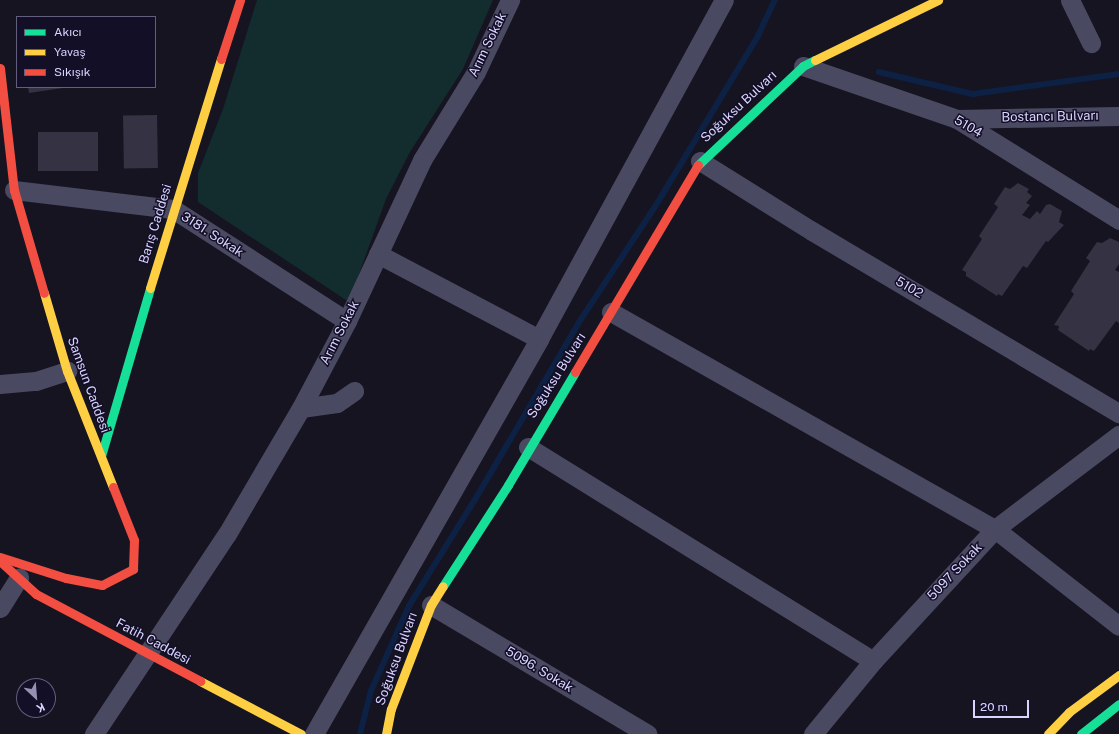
<!DOCTYPE html>
<html>
<head>
<meta charset="utf-8">
<style>
  body { margin:0 }
  #map { position:relative; width:1119px; height:734px; overflow:hidden; background:#161421; font-family:"Public Sans",sans-serif }
  div>[style] { position:absolute }
  [style*='--x'] { left:calc(var(--x)*1px); top:calc(var(--y)*1px); width:calc(var(--w)*1px); rotate:calc(var(--a)*1deg) }
  .green>* { inset:0; background:#132c2d }
  .stream>* { height:5.5px; margin:-2.75px; padding:0 2.75px; transform-origin:2.75px; border-radius:2.75px; background:#0d2144 }
  .building>* { inset:0; background:#343243; transform-origin:0 0 }
  .street>* { height:19px; margin:-9.5px; padding:0 9.5px; transform-origin:9.5px; border-radius:9.5px; background:#4a4962 }
  .fast>* { height:9px; margin:-4.5px; padding:0 4.5px; transform-origin:4.5px; border-radius:4.5px; background:#16e098 }
  .slow>* { height:9px; margin:-4.5px; padding:0 4.5px; transform-origin:4.5px; border-radius:4.5px; background:#ffcf43 }
  .jam>* { height:9px; margin:-4.5px; padding:0 4.5px; transform-origin:4.5px; border-radius:4.5px; background:#f24e42 }
  span { translate:-50% -50%; white-space:nowrap; text-align:center; line-height:1.15; -webkit-text-stroke:3px #130f26; paint-order:stroke }
  .street-label { font-size:13px; color:#d9d4ff }
  .legend { position:absolute; left:16px; top:16px; width:140px; height:72px; box-sizing:border-box; background:#130f26; border:1px solid #625e7d; margin:0; padding:5px 7px; list-style:none; font-size:12px; color:#d9d4ff }
  .legend li { display:flex; align-items:center; gap:8px; height:20px }
  .legend b { width:20px; border:1px solid #625e7d }
  .north { position:absolute; left:16px; top:678px; width:40px; height:40px; box-sizing:border-box; background:#130f26; border:1px solid #625e7d; border-radius:50%; rotate:154deg; font-size:11px; font-weight:700; line-height:16px; text-align:center; color:#d9d4ff }
  .north::after { content:''; display:block; margin:auto; width:14px; height:18px; background:#9591b1; clip-path:polygon(50% 0,100% 100%,50% 72%,0 100%) }
  .scale { position:absolute; left:973px; top:700px; width:56px; height:18px; box-sizing:border-box; border:2px solid #d9d4ff; border-top:0; padding-left:5px; font-size:12px; line-height:14px; white-space:nowrap; color:#d9d4ff; -webkit-text-stroke:3px #130f26; paint-order:stroke }
</style>
</head>
<body>
<div id="map">
  <div class="green">
    <div style="clip-path:polygon(257px 0,493px 0,463px 69px,410px 152px,386px 199px,349px 302px,198px 202px,198px 173px,223px 109px)"></div>
  </div>
  <div class="stream">
    <div style="--x:879;--y:72;--w:97;--a:13.2"></div>
    <div style="--x:973;--y:94;--w:147;--a:-7.8"></div>
    <div style="--x:360;--y:734;--w:44;--a:-75.7"></div>
    <div style="--x:371;--y:691;--w:93;--a:-65.9"></div>
    <div style="--x:409;--y:606;--w:133;--a:-58.2"></div>
    <div style="--x:479;--y:493;--w:196;--a:-59.6"></div>
    <div style="--x:578;--y:324;--w:146;--a:-56.7"></div>
    <div style="--x:658;--y:202;--w:194;--a:-58.9"></div>
    <div style="--x:758;--y:36;--w:40;--a:-65"></div>
  </div>
  <div class="building">
    <div style="clip-path:polygon(28px 87px,63px 87px,63px 88px,29px 93px)"></div>
    <div style="left:157px;top:115px;width:53px;height:34px;rotate:89deg"></div>
    <div style="left:98px;top:132px;width:39px;height:60px;rotate:90deg"></div>
    <div style="clip-path:polygon(1018px 183px,1029px 189px,1027px 192px,1032px 196px,1026px 203px,1030px 205px,1022px 215px,1030px 219px,1037px 211px,1040px 214px,1046px 205px,1050px 204px,1062px 211px,1059px 222px,1064px 225px,1048px 242px,1046px 241px,1027px 268px,1023px 266px,1002px 296px,998px 294px,997px 296px,966px 276px,966px 272px,962px 270px,982px 239px,979px 236px,998px 207px,994px 204px,1005px 187px,1010px 189px)"></div>
    <div style="clip-path:polygon(1110px 238px,1119px 242px,1119px 264px,1115px 270px,1119px 272px,1119px 323px,1116px 321px,1094px 351px,1090px 349px,1089px 351px,1058px 330px,1059px 326px,1054px 325px,1074px 294px,1071px 291px,1090px 261px,1086px 258px,1097px 242px,1102px 243px)"></div>
  </div>
  <div class="street">
    <div style="--x:1070;--y:0;--w:48;--a:64"></div>
    <div style="--x:803;--y:66;--w:163;--a:19"></div>
    <div style="--x:957;--y:119;--w:191;--a:31.9"></div>
    <div style="--x:957;--y:119;--w:162;--a:-1.1"></div>
    <div style="--x:700;--y:161;--w:132;--a:32"></div>
    <div style="--x:812;--y:231;--w:357;--a:30.7"></div>
    <div style="--x:14;--y:190;--w:160;--a:6.8"></div>
    <div style="--x:173;--y:209;--w:207;--a:32.8"></div>
    <div style="--x:378;--y:254;--w:182;--a:27.8"></div>
    <div style="--x:611;--y:312;--w:441;--a:29.5"></div>
    <div style="--x:995;--y:529;--w:157;--a:38"></div>
    <div style="--x:0;--y:384;--w:36;--a:-5"></div>
    <div style="--x:36;--y:381;--w:33;--a:-18"></div>
    <div style="--x:301;--y:408;--w:36;--a:-8"></div>
    <div style="--x:337;--y:403;--w:21;--a:-35"></div>
    <div style="--x:528;--y:447;--w:406;--a:31.8"></div>
    <div style="--x:431;--y:605;--w:252;--a:30.8"></div>
    <div style="--x:0;--y:608;--w:36;--a:-58"></div>
    <div style="--x:94;--y:734;--w:240;--a:-56.4"></div>
    <div style="--x:227;--y:534;--w:146;--a:-59.6"></div>
    <div style="--x:301;--y:408;--w:98;--a:-62.1"></div>
    <div style="--x:347;--y:321;--w:178;--a:-65"></div>
    <div style="--x:422;--y:160;--w:103;--a:-58.5"></div>
    <div style="--x:476;--y:72;--w:80;--a:-64.7"></div>
    <div style="--x:314;--y:734;--w:455;--a:-60.3"></div>
    <div style="--x:539;--y:339;--w:386;--a:-61.4"></div>
    <div style="--x:813;--y:734;--w:94;--a:-50.6"></div>
    <div style="--x:873;--y:661;--w:180;--a:-47.3"></div>
    <div style="--x:995;--y:529;--w:156;--a:-37.2"></div>
  </div>
  <div class="fast">
    <div style="--x:698;--y:165;--w:144;--a:-43.3"></div>
    <div style="--x:803;--y:66;--w:13;--a:-27"></div>
    <div style="--x:101;--y:456;--w:175;--a:-73.7"></div>
    <div style="--x:443;--y:586;--w:120;--a:-57.2"></div>
    <div style="--x:508;--y:485;--w:131;--a:-59.3"></div>
    <div style="--x:1081;--y:734;--w:48;--a:-38.3"></div>
  </div>
  <div class="slow">
    <div style="--x:815;--y:60;--w:137;--a:-26"></div>
    <div style="--x:150;--y:288;--w:240;--a:-72.8"></div>
    <div style="--x:44;--y:293;--w:81;--a:73.6"></div>
    <div style="--x:67;--y:371;--w:125;--a:68.4"></div>
    <div style="--x:200;--y:681;--w:114;--a:27.7"></div>
    <div style="--x:386;--y:734;--w:25;--a:-79"></div>
    <div style="--x:391;--y:709;--w:111;--a:-69"></div>
    <div style="--x:431;--y:605;--w:22;--a:-58"></div>
    <div style="--x:1048;--y:734;--w:30;--a:-46"></div>
    <div style="--x:1069;--y:712;--w:62;--a:-36.5"></div>
  </div>
  <div class="jam">
    <div style="--x:221;--y:59;--w:62;--a:-72.1"></div>
    <div style="--x:0;--y:68;--w:123;--a:83.5"></div>
    <div style="--x:14;--y:190;--w:107;--a:73.8"></div>
    <div style="--x:575;--y:372;--w:241;--a:-59.3"></div>
    <div style="--x:0;--y:557;--w:69;--a:17.7"></div>
    <div style="--x:66;--y:578;--w:37;--a:11"></div>
    <div style="--x:102;--y:585;--w:35;--a:-27"></div>
    <div style="--x:133;--y:569;--w:29;--a:-88"></div>
    <div style="--x:134;--y:540;--w:57;--a:-111.6"></div>
    <div style="--x:0;--y:561;--w:49;--a:42.5"></div>
    <div style="--x:36;--y:594;--w:186;--a:27.9"></div>
  </div>
  <div class="street-label">
    <span style="left:488px;top:45px;rotate:-64deg">Arım Sokak</span>
    <span style="left:739px;top:107px;rotate:-43deg">Soğuksu Bulvarı</span>
    <span style="left:1050px;top:117px;rotate:-1deg">Bostancı Bulvarı</span>
    <span style="left:968px;top:127px;rotate:30deg">5104</span>
    <span style="left:156px;top:224px;rotate:-73deg">Barış Caddesi</span>
    <span style="left:212px;top:235px;rotate:33deg">3181. Sokak</span>
    <span style="left:909px;top:288px;rotate:30deg">5102</span>
    <span style="left:340px;top:333px;rotate:-63deg">Arım Sokak</span>
    <span style="left:557px;top:376px;rotate:-58deg">Soğuksu Bulvarı</span>
    <span style="left:88px;top:385px;rotate:70deg">Samsun Caddesi</span>
    <span style="left:955px;top:572px;rotate:-47deg">5097 Sokak</span>
    <span style="left:153px;top:642px;rotate:28deg">Fatih Caddesi</span>
    <span style="left:397px;top:659px;rotate:-70deg">Soğuksu Bulvarı</span>
    <span style="left:539px;top:670px;rotate:31deg">5096. Sokak</span>
  </div>
  <ul class="legend">
  <li><b style="height:5px;background:#16e098"></b>Akıcı</li>
  <li><b style="height:5px;background:#ffcf43"></b>Yavaş</li>
  <li><b style="height:5px;background:#f24e42"></b>Sıkışık</li>
  </ul>
  <div class="north">K</div>
  <div class="scale">20 m</div>
</div>
</body>
</html>
